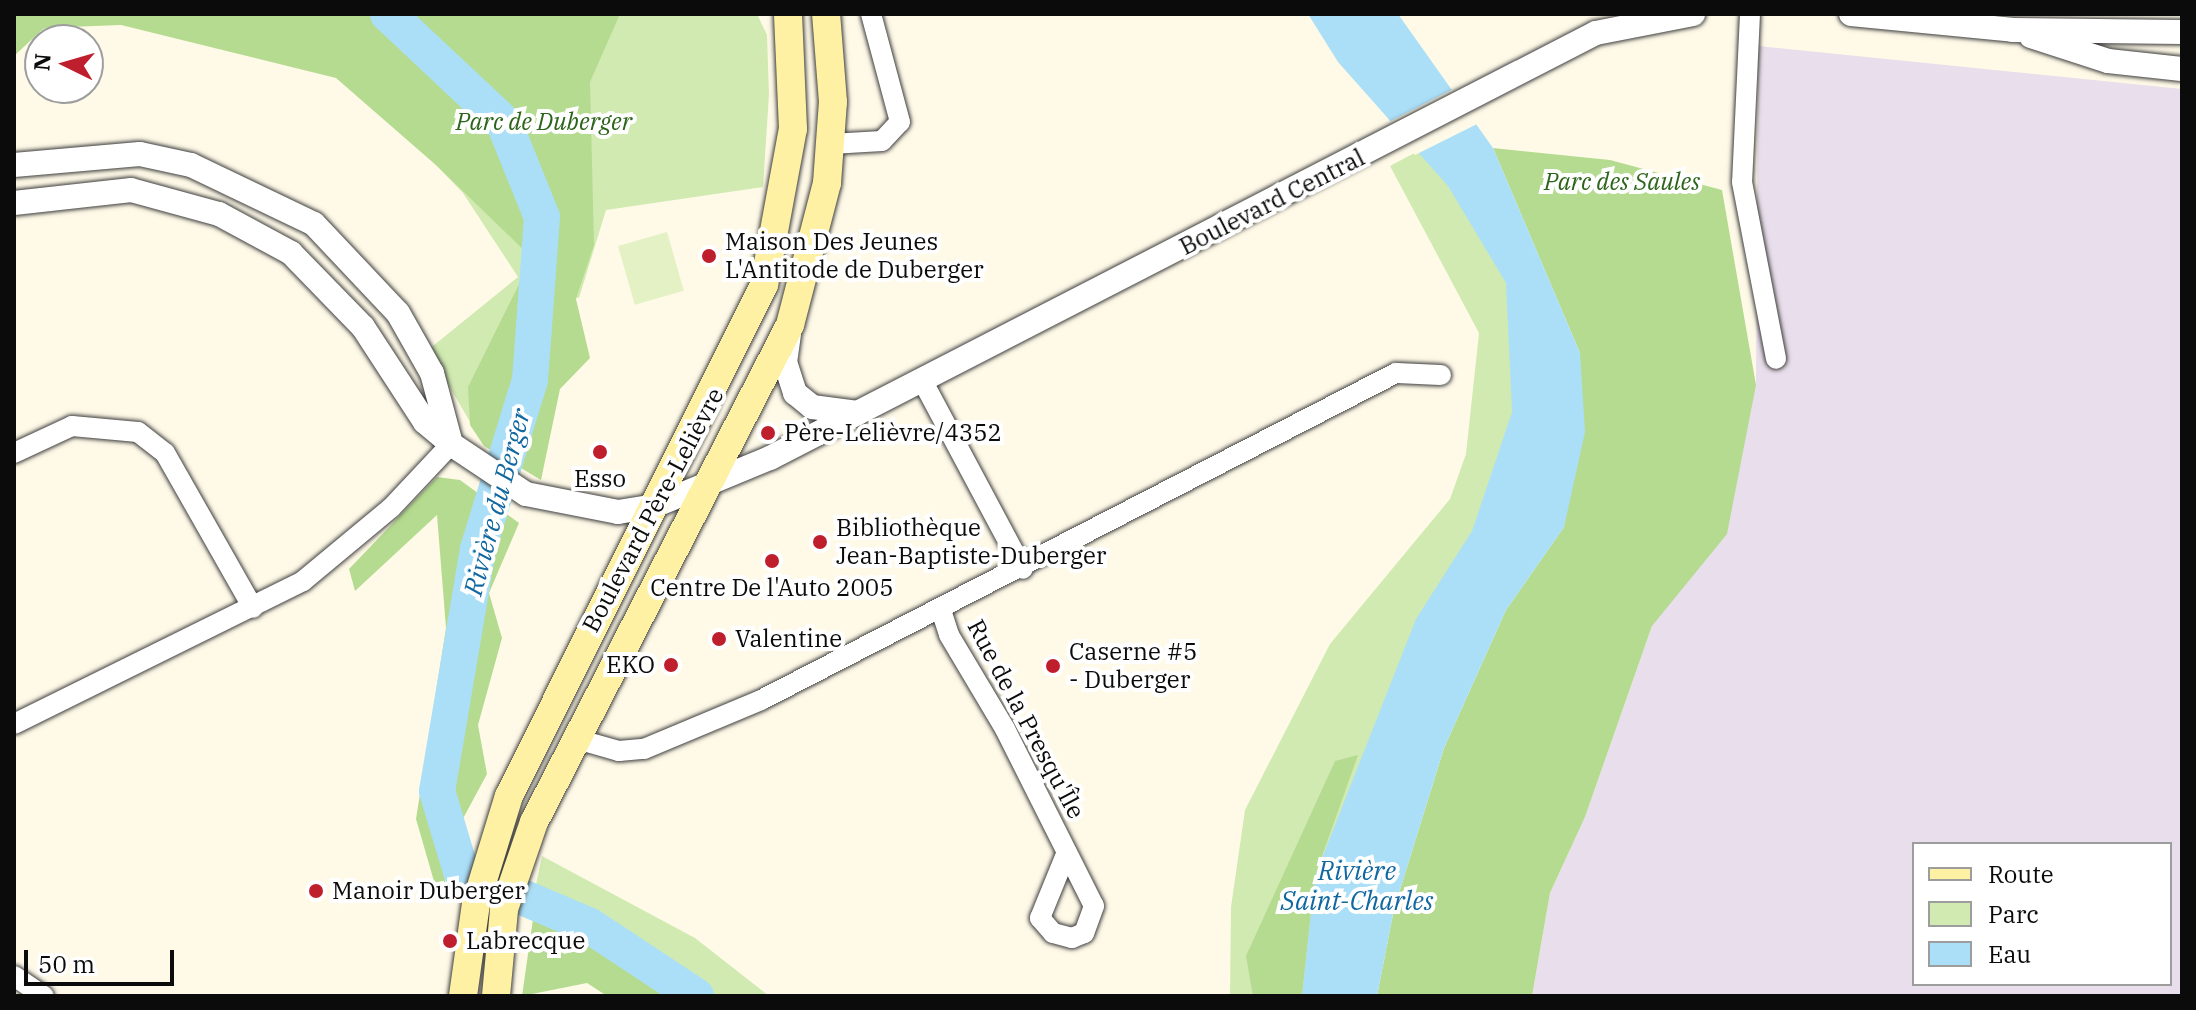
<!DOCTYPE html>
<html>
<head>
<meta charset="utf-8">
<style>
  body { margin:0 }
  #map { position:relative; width:2196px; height:1010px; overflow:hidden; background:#fffae8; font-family:"IBM Plex Serif",serif }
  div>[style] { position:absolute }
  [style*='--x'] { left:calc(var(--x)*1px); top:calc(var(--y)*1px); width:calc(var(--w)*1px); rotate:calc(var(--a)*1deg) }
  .industrial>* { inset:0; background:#e9deeb }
  .green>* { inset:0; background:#d1eab1 }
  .forest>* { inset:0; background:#b5db90 }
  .pitch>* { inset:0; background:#e3f1c4; transform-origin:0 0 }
  .water>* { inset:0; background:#abdff8 }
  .pier>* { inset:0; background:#fffae8 }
  .river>* { height:36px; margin:-18px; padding:0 18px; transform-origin:18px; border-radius:18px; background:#abdff8 }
  .roads { filter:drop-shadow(0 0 2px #3e3e3e) drop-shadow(0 0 2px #3e3e3e) }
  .minor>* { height:20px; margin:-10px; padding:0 10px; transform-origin:10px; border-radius:10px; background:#fff }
  .tertiary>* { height:24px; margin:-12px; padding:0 12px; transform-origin:12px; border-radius:12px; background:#fff }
  .secondary>* { height:28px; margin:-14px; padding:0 14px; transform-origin:14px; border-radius:14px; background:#fff1a3 }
  .dots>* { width:22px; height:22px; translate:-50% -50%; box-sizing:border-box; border:4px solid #fff; border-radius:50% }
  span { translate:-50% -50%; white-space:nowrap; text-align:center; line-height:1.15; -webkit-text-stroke:8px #fff; paint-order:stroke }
  .park-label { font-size:24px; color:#2c641a; font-style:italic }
  .street-label { font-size:24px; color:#0b0b0b }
  .poi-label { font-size:24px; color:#0b0b0b }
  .left { translate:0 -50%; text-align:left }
  .right { translate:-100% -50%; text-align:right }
  .water-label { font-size:26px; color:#1167a0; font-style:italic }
  .frame { position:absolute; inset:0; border:16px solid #0b0b0b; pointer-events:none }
  .legend { position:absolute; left:1912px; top:842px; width:260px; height:144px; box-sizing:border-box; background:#fff; border:2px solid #9d9d9d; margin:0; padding:10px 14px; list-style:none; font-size:24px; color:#0b0b0b }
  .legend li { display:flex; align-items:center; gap:16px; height:40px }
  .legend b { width:40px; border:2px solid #9d9d9d }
  .north { position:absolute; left:24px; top:24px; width:80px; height:80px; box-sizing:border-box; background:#fff; border:2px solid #9d9d9d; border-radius:50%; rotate:275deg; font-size:22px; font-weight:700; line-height:32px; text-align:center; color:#0b0b0b }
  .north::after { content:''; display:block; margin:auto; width:28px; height:36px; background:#bf1f2d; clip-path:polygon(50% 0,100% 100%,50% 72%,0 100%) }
  .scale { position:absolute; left:24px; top:950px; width:150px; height:36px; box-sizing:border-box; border:4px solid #0b0b0b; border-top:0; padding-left:10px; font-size:24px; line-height:28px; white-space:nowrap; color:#0b0b0b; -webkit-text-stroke:6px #fff; paint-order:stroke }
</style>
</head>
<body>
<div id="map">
  <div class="industrial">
    <div style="clip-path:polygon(evenodd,1758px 46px,2182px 89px,2182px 996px,1532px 996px,1550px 893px,1585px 817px,1652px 626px,1674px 594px,1756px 385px,1758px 46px,1914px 844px,2170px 844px,2170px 984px,1914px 984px,1914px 844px)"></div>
  </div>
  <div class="green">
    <div style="clip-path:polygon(14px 14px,757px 14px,767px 35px,769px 94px,763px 187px,606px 210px,579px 298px,542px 290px,483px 444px,428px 350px,518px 277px,463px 193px,350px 76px,110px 20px,29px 33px)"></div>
    <div style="clip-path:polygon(1422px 149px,1453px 183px,1510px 282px,1516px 413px,1308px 996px,1230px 996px,1231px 907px,1245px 810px,1330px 644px,1450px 499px,1466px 454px,1479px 333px,1390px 166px)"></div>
    <div style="clip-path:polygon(542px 856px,695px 938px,769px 996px,678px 996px,584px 939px,529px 918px)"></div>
  </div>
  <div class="forest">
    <div style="clip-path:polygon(14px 14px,620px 14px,590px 82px,594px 245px,576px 299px,590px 358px,560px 389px,541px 480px,484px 446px,470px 425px,468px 387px,532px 258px,437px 166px,336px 78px,121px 25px,44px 28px,14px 56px)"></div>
    <div style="clip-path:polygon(1493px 148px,1610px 160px,1722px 190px,1756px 385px,1727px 534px,1652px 626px,1585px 817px,1550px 893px,1532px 996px,1377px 996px,1394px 909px,1444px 748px,1506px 610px,1564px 527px,1580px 353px)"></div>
    <div style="clip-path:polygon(437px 477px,460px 480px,519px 523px,489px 593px,502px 638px,478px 725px,487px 774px,459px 826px,440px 902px,416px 819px,446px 628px,437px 515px,355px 591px,349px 569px)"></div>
    <div style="clip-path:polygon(1358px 755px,1315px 876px,1302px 996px,1253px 996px,1246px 956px,1335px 761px)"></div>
    <div style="clip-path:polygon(538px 884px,650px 950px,701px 996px,607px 996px,587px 983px,522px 996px)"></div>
  </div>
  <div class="pitch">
    <div style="left:667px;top:232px;width:61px;height:51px;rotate:74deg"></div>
  </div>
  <div class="water">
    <div style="clip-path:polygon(1308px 14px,1398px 14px,1493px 148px,1580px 353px,1585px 432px,1564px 527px,1506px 610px,1444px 748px,1394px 909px,1377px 996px,1302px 996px,1315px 876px,1416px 619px,1472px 531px,1512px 412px,1506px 283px,1448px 186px,1338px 62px)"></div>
  </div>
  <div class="pier">
    <div style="clip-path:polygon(1453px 89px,1479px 123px,1415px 155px,1387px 123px)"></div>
  </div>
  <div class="river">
    <div style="--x:388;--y:14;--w:159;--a:43.2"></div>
    <div style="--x:504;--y:123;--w:101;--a:68"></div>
    <div style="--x:542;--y:217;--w:163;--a:94.2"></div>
    <div style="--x:530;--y:380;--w:177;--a:107.1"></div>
    <div style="--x:478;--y:549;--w:245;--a:99.6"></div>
    <div style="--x:437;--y:791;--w:84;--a:73.3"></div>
    <div style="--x:461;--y:871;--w:140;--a:23.1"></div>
    <div style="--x:590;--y:926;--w:127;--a:33.4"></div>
  </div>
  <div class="roads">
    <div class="minor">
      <div style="--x:1750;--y:14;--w:168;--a:92.7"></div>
      <div style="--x:1742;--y:182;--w:180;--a:79.1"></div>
      <div style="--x:831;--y:144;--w:51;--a:-3.4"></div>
      <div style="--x:882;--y:141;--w:26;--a:-47"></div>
      <div style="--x:900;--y:122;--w:112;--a:-105"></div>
      <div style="--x:922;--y:380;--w:214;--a:61.9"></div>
      <div style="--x:14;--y:453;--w:64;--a:-25"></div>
      <div style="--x:72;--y:426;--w:66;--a:5.2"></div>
      <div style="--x:138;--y:432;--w:34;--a:38"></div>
      <div style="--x:165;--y:453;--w:178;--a:60.4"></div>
      <div style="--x:941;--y:610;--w:26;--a:72"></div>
      <div style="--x:949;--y:635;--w:109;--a:59.2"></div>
      <div style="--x:1005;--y:729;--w:198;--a:63.3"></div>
      <div style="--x:1094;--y:906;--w:29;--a:110"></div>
      <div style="--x:1084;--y:933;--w:13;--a:157"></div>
      <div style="--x:1072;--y:938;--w:20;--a:-165"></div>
      <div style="--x:1053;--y:933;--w:20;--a:-131"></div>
      <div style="--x:1040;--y:918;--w:71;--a:-67.8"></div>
      <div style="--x:14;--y:724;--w:322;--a:-26.3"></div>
      <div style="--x:303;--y:581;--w:114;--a:-39.7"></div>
      <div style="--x:391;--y:508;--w:88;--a:-46.8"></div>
      <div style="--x:573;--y:738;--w:48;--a:15.8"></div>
      <div style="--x:619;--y:751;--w:25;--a:-5"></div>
      <div style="--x:644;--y:749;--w:127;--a:-22.7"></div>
      <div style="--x:761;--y:700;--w:714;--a:-27.25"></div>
      <div style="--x:1396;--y:373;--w:45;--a:2.5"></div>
      <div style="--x:14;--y:976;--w:36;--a:34"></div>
    </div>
    <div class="tertiary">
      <div style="--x:1851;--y:14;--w:163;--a:5.6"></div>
      <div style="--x:2013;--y:30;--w:169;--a:0.7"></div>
      <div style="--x:2031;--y:36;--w:81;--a:18"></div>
      <div style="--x:2108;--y:61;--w:74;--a:6.2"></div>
      <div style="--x:14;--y:165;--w:126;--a:-5"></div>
      <div style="--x:140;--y:154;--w:52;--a:12.2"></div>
      <div style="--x:191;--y:165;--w:136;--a:25.6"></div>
      <div style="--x:314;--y:224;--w:122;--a:46.7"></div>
      <div style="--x:398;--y:313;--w:69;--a:60.5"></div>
      <div style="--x:432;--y:373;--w:73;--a:75"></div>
      <div style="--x:14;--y:203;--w:118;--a:-6.3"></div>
      <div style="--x:131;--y:190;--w:91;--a:15.3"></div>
      <div style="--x:219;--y:214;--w:82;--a:28.4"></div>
      <div style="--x:291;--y:253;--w:103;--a:45.8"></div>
      <div style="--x:363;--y:327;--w:113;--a:56.9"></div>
      <div style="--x:425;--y:422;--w:34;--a:40"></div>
      <div style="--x:451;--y:444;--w:90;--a:33.7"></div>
      <div style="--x:526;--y:494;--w:94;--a:11.1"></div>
      <div style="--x:618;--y:512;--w:36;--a:-9"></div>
      <div style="--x:654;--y:506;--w:126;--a:-22.5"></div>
      <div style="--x:770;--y:458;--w:929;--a:-27.23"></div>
      <div style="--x:1596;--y:33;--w:99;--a:-11.1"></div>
      <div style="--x:789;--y:334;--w:28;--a:98"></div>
      <div style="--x:785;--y:362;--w:33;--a:72"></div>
      <div style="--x:795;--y:393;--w:22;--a:39"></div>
      <div style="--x:812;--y:407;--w:46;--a:7.4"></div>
    </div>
    <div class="secondary">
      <div style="--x:463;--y:996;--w:94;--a:-82"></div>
      <div style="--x:476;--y:903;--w:112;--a:-72.9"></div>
      <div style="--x:509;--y:796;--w:571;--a:-63.48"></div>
      <div style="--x:764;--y:285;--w:159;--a:-79.5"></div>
      <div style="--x:793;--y:129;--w:115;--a:-92.5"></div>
      <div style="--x:496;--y:996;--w:87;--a:-84.7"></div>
      <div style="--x:504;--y:909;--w:92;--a:-71"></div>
      <div style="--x:534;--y:822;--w:559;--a:-62.75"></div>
      <div style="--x:790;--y:325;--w:147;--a:-75.4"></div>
      <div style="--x:827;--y:183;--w:81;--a:-85.8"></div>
      <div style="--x:833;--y:102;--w:88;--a:-94.5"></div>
    </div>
  </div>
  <div class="dots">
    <div style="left:709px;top:256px;background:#bf1f2d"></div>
    <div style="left:768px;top:433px;background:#bf1f2d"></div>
    <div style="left:600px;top:452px;background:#bf1f2d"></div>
    <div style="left:820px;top:542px;background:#bf1f2d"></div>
    <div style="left:772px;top:561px;background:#bf1f2d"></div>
    <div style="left:719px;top:639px;background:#bf1f2d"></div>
    <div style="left:671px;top:665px;background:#bf1f2d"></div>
    <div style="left:1053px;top:666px;background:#bf1f2d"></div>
    <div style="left:316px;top:891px;background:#bf1f2d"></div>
    <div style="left:450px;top:941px;background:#bf1f2d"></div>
  </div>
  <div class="park-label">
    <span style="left:544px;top:122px">Parc de Duberger</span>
    <span style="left:1622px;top:182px">Parc des Saules</span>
  </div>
  <div class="street-label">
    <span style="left:1272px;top:202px;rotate:-27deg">Boulevard Central</span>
    <span style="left:653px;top:510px;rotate:-62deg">Boulevard Père-Lelièvre</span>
    <span style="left:1026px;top:719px;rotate:62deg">Rue de la Presqu'Île</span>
  </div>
  <div class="poi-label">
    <span class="left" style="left:725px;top:256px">Maison Des Jeunes<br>L'Antitode de Duberger</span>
    <span class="left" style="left:784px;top:433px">Père-Lelièvre/4352</span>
    <span style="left:600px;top:479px">Esso</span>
    <span class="left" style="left:836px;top:542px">Bibliothèque<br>Jean-Baptiste-Duberger</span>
    <span style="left:772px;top:588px">Centre De l'Auto 2005</span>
    <span class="left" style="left:735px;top:639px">Valentine</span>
    <span class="left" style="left:1069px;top:666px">Caserne #5<br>- Duberger</span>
    <span class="right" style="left:655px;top:665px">EKO</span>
    <span class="left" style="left:332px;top:891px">Manoir Duberger</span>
    <span class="left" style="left:466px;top:941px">Labrecque</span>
  </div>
  <div class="water-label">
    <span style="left:497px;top:502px;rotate:-75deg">Rivière du Berger</span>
    <span style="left:1357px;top:886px">Rivière<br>Saint-Charles</span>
  </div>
  <div class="frame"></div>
  <ul class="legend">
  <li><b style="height:10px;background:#fff1a3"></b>Route</li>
  <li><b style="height:22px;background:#d1eab1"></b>Parc</li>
  <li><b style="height:22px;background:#abdff8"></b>Eau</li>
  </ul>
  <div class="north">N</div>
  <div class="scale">50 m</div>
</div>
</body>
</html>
